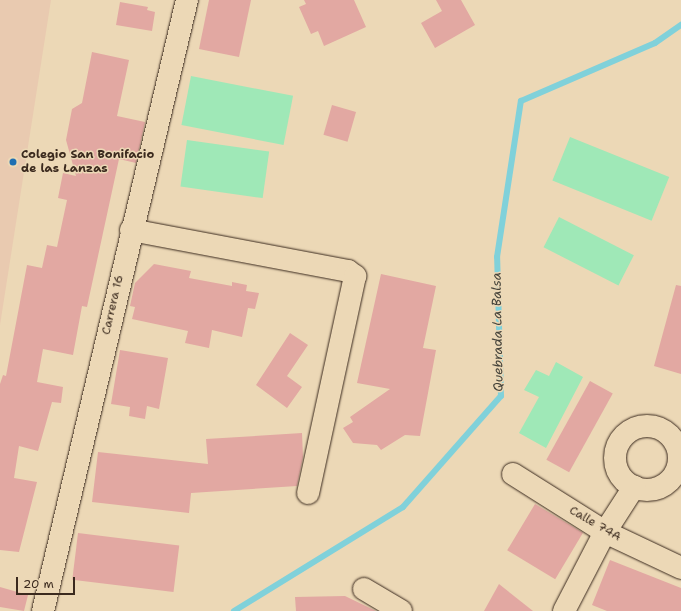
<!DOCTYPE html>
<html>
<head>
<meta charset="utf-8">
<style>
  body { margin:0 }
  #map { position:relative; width:681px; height:611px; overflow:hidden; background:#ecd8b6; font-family:"Shantell Sans",sans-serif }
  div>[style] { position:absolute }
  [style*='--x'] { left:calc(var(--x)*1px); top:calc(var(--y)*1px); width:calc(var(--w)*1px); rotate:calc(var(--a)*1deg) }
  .built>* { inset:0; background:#e9cab0 }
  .green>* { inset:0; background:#9fe8b7; transform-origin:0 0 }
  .stream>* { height:6px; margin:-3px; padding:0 3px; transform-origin:3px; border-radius:3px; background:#80d1da }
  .building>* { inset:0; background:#e2a8a2; transform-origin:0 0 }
  .roads { filter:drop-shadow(0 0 1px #3b2a1e) drop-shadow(0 0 1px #3b2a1e) }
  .minor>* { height:22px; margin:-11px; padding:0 11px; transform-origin:11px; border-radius:11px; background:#ecd8b6 }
  .minor>.ring { margin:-11px; padding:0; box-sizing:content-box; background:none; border:22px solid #ecd8b6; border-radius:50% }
  .dots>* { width:11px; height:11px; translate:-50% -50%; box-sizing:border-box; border:2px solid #ecd8b6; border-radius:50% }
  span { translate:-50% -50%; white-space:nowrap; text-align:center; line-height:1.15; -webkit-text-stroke:3px #ecd8b6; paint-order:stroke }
  .poi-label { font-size:12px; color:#3b2a1e; font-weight:700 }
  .left { translate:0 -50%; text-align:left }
  .street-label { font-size:12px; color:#3b2a1e }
  .water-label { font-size:13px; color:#45433a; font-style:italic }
  .scale { position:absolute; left:16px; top:577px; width:59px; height:18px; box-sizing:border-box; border:2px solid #3b2a1e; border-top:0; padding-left:5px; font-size:12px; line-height:14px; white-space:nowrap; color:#3b2a1e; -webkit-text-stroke:3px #ecd8b6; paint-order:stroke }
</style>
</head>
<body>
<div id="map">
  <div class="built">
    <div style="clip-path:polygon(0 0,51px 0,0 325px)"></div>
  </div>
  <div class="green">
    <div style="left:191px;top:76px;width:104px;height:50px;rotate:11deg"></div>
    <div style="left:570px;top:137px;width:107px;height:47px;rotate:22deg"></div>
    <div style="left:187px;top:140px;width:83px;height:47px;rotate:8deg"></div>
    <div style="left:559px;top:217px;width:84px;height:34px;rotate:27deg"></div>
    <div style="clip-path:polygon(556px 362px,583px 377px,546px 448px,519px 433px,539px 397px,524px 390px,536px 370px,549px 376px)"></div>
  </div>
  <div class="stream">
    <div style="--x:234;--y:611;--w:198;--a:-31.6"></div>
    <div style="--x:403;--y:507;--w:148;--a:-48.6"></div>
    <div style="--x:501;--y:396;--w:139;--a:-91.6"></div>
    <div style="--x:497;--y:257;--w:158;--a:-81.3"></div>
    <div style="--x:521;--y:101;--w:146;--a:-23.4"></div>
    <div style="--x:655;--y:43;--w:32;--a:-35"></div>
  </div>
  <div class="building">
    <div style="clip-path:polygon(209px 0,251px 0,239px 57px,199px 49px)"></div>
    <div style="clip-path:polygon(304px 0,354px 0,366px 27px,324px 46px,318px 31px,311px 34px,299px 7px,306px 4px)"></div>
    <div style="clip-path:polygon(436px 0,461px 0,475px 25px,435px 48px,421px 23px,442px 11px)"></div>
    <div style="clip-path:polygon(120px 2px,148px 7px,147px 10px,155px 12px,152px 31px,116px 25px)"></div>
    <div style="clip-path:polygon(92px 52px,129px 60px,117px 116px,145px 122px,136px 163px,119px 159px,87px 307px,82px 306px,73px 355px,43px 349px,37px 382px,63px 387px,61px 403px,52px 402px,38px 451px,19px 446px,14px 478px,37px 482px,19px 552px,0 550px,0 384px,3px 375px,6px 376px,27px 265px,42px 268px,47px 245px,57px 247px,67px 200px,58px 198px,63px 173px,76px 176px,66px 140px,72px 109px,82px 103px)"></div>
    <div style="left:332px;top:105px;width:25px;height:31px;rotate:16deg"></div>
    <div style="clip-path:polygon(154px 264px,191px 271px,189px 278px,232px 286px,232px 282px,247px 285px,246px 291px,259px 293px,255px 309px,248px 308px,242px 337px,212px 330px,209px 348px,185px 343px,188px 331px,132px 319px,135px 307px,130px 306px,135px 283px)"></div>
    <div style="clip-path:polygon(381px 274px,436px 286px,423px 348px,436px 350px,420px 436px,405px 435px,381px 450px,377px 445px,353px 443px,343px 428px,353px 422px,350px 417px,390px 389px,357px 383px)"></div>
    <div style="clip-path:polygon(676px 285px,681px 286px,681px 374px,654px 366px)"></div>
    <div style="clip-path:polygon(290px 333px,308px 345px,287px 376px,302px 387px,287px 408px,256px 385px)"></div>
    <div style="clip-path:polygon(120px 350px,168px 358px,159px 409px,147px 406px,145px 419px,129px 416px,130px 407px,111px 404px)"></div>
    <div style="left:590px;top:381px;width:26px;height:90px;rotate:29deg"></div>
    <div style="clip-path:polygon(302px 433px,303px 457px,297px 486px,191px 493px,189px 513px,92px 502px,98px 452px,208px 464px,206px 439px)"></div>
    <div style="left:535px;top:504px;width:56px;height:54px;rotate:31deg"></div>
    <div style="left:78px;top:533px;width:102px;height:47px;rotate:7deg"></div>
    <div style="clip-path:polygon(610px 560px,681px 588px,681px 611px,607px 611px,592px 605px)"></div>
    <div style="clip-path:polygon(499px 584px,533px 611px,484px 611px)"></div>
    <div style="clip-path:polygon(0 587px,28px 595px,24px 611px,0 607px)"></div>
    <div style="clip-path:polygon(345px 596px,376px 611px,296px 611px,295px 597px)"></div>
  </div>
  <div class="roads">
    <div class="minor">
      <div style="--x:131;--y:230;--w:221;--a:10.7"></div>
      <div style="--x:348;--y:271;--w:9;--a:36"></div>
      <div style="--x:355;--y:276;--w:222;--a:102.2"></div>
      <div class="ring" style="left:615px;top:426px;width:42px;height:42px"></div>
      <div style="--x:513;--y:474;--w:109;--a:32.2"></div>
      <div style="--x:605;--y:532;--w:84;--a:25.3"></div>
      <div style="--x:364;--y:589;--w:43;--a:30.7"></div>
      <div style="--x:43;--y:611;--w:628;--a:-76.74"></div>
      <div style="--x:564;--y:611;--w:89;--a:-62.6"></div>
      <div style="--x:605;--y:532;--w:54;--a:-57.2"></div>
    </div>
  </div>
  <div class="dots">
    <div style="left:13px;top:162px;background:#1f6fb2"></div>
  </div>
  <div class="poi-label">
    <span class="left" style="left:21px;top:162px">Colegio San Bonifacio<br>de las Lanzas</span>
  </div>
  <div class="street-label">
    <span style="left:113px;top:305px;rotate:-77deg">Carrera 16</span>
    <span style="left:595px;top:524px;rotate:30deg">Calle 74A</span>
  </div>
  <div class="water-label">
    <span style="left:498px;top:332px;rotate:-91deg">Quebrada La Balsa</span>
  </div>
  <div class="scale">20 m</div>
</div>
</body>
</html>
